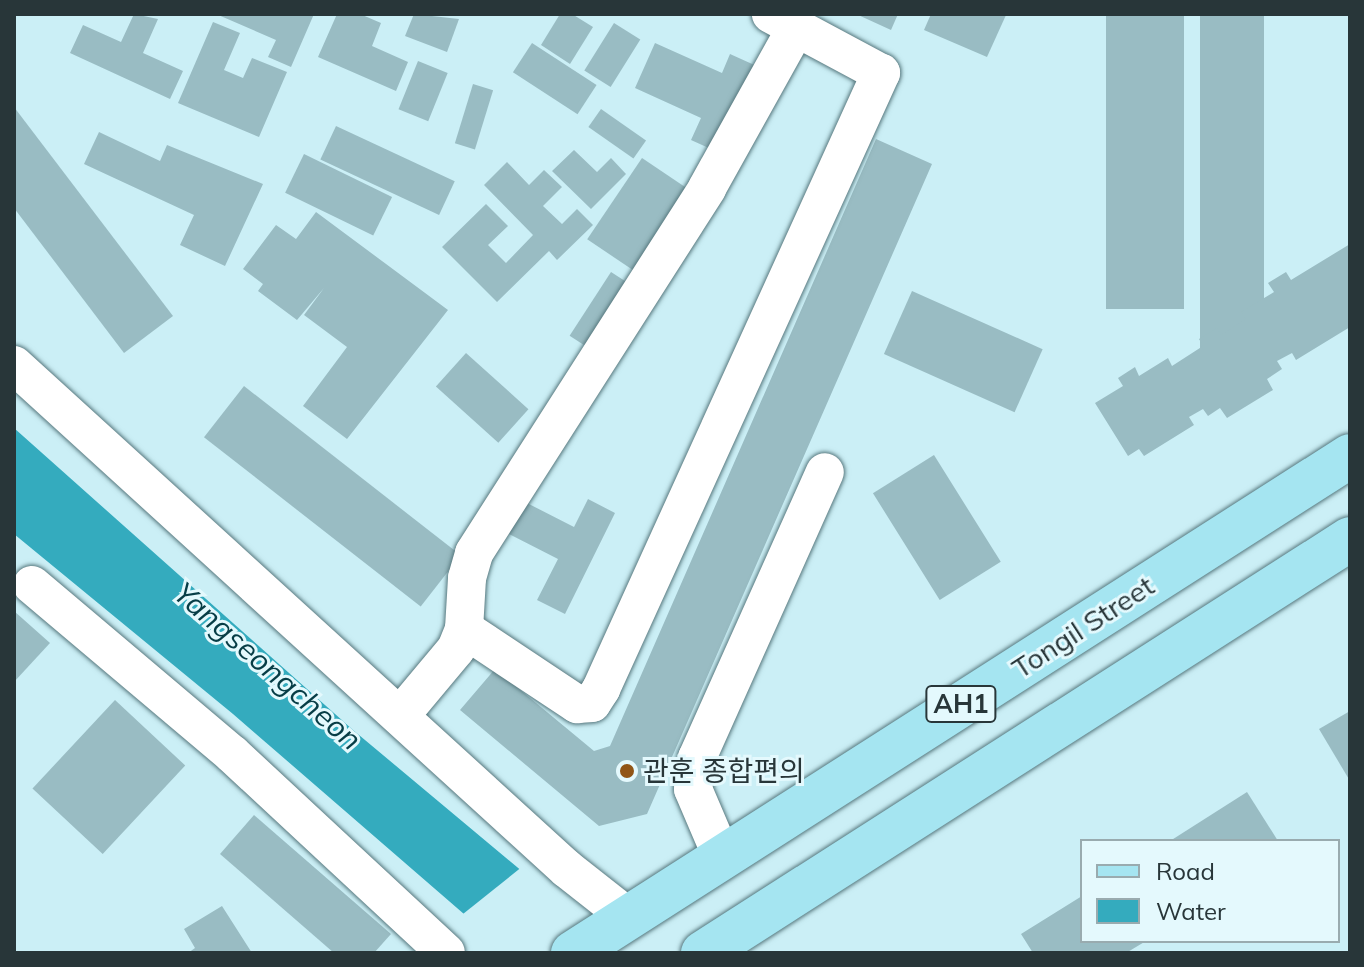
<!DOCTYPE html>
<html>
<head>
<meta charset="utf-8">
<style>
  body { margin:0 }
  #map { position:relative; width:1364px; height:967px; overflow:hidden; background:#cbeff6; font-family:Mulish,"Noto Sans KR",sans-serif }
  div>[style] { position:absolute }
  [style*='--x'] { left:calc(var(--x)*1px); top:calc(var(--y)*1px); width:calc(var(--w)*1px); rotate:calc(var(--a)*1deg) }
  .water>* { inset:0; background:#34abbe }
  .pier>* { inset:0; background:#cbeff6 }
  .building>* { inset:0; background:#99bcc3; transform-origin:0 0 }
  .roads { filter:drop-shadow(0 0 2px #57787e) drop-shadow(0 0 2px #57787e) }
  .minor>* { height:38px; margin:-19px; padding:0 19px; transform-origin:19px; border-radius:19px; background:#fff }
  .major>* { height:44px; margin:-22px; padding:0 22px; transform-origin:22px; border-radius:22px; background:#a5e5f1 }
  .dots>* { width:22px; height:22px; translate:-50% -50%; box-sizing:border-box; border:4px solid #e4f9fd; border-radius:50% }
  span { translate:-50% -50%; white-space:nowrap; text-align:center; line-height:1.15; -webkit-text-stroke:6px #e4f9fd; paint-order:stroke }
  .shield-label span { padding:2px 6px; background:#e4f9fd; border:2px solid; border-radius:6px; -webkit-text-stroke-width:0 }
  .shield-label { font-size:26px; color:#283639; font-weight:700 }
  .street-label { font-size:28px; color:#283639 }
  .poi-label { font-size:28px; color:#283639 }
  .left { translate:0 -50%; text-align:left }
  .water-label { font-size:30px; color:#073d46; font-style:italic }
  .frame { position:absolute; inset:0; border:16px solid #283639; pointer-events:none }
  .legend { position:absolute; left:1080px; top:839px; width:260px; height:104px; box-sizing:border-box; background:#e4f9fd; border:2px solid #99abaf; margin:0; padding:10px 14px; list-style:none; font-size:24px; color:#283639 }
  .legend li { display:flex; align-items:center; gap:16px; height:40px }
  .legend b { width:40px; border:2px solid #99abaf }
</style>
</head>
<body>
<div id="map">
  <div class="water">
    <div style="clip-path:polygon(14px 428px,353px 730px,620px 953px,509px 953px,233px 714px,14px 534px)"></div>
  </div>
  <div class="pier">
    <div style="clip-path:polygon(523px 866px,622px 950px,624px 953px,502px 953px,458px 918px)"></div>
  </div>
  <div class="building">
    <div style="clip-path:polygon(134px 14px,158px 19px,143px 53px,183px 71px,170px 99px,70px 53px,83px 25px,121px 42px)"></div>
    <div style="clip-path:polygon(216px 14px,314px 14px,291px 67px,268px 57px,276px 40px)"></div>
    <div style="clip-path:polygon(337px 14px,360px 14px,381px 23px,372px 46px,408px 62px,396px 91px,318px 57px)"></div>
    <div style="clip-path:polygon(414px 14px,459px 19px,447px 52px,405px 36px)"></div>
    <div style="clip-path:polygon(560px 14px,572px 14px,593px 27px,570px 64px,541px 45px)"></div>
    <div style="clip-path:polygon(856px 14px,898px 14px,891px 30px)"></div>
    <div style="clip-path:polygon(931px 14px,1004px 14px,1006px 15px,987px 57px,924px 30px)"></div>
    <div style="left:1106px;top:14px;width:78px;height:295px"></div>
    <div style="left:1200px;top:14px;width:64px;height:370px"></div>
    <div style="clip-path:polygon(213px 22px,240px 33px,224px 70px,243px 78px,252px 58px,287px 72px,259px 137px,178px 103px)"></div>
    <div style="left:614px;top:23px;width:31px;height:56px;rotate:32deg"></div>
    <div style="left:532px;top:43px;width:77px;height:35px;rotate:33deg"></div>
    <div style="clip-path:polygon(655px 43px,722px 73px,730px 54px,761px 68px,722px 154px,691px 140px,701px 118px,635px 88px)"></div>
    <div style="left:418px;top:61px;width:32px;height:52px;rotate:22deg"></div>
    <div style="left:473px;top:84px;width:21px;height:62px;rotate:17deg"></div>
    <div style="clip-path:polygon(14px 107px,173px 316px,124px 353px,14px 208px)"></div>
    <div style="left:601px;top:109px;width:55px;height:22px;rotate:35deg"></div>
    <div style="left:336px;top:126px;width:131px;height:37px;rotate:25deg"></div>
    <div style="clip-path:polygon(99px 132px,160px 161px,167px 145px,263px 184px,225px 266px,180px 245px,194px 215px,84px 164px)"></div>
    <div style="clip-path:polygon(876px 139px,932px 164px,647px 814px,599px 826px,460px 710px,495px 669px,594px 751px,610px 746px)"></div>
    <div style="clip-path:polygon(574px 150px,597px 172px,611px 158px,626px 174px,591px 209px,552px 171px)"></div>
    <div style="left:304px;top:154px;width:98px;height:43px;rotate:26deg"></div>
    <div style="left:642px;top:158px;width:60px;height:98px;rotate:34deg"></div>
    <div style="clip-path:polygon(507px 162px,529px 185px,544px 170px,562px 187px,543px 206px,562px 224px,577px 209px,593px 225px,557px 260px,549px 251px,497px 302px,442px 247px,486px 204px,508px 226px,488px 245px,506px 263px,533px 235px,484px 185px)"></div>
    <div style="clip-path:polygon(316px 212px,448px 310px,347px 439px,303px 406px,347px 347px,304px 315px,324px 288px,297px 320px,258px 291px,263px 284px,243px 269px,276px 225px,296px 239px)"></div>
    <div style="clip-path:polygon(1350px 244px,1350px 327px,1296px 360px,1292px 353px,1277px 361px,1282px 369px,1267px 379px,1273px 390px,1227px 418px,1220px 408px,1208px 416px,1203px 409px,1189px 417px,1194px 425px,1144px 456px,1139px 449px,1128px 456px,1095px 403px,1123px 386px,1118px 378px,1135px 367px,1139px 376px,1168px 358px,1172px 366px,1203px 346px,1199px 339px,1217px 328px,1221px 335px,1246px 319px,1241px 312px,1274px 292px,1268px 283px,1286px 272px,1291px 280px)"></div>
    <div style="left:611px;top:272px;width:24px;height:76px;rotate:33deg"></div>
    <div style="left:912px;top:291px;width:143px;height:69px;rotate:24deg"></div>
    <div style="left:466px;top:353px;width:84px;height:45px;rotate:42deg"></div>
    <div style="left:244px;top:386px;width:275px;height:65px;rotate:38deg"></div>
    <div style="left:934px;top:455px;width:126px;height:72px;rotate:58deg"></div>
    <div style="clip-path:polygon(588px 499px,615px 513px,565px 614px,537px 600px,558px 559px,509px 534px,525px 502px,574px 527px)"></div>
    <div style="clip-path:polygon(14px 611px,50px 643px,14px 682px)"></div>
    <div style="left:115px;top:700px;width:96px;height:121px;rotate:43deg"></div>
    <div style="clip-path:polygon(1350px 711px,1350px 781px,1319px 729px)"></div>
    <div style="clip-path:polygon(1247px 792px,1278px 841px,1170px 841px)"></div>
    <div style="clip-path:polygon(254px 815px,391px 934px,374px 953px,334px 953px,220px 854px)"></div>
    <div style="clip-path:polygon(1082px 896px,1082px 941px,1146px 941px,1126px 953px,1033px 953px,1021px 934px)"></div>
    <div style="clip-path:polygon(222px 906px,252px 953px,188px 953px,195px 948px,184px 929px)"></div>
  </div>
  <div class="roads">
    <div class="minor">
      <div style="--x:14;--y:365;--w:748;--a:42.35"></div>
      <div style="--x:567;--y:869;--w:78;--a:38.2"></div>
      <div style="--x:32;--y:585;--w:262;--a:40.2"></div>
      <div style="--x:232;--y:754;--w:292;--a:42.9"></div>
      <div style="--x:464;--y:629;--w:136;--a:33.6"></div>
      <div style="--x:577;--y:704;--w:15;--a:-4"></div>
      <div style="--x:592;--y:703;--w:17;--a:-57"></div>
      <div style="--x:601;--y:689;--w:677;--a:-65.56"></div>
      <div style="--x:881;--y:73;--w:125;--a:-151.8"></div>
      <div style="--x:400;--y:716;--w:87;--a:-50.1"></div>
      <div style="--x:456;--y:649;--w:22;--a:-68"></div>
      <div style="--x:464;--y:629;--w:51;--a:-86.6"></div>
      <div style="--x:467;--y:578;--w:26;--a:-74"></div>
      <div style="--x:474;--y:553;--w:433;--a:-57.4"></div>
      <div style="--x:707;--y:188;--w:183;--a:-60.9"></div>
      <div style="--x:722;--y:857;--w:74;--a:-113.1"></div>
      <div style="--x:693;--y:789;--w:31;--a:-83"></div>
      <div style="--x:697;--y:758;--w:313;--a:-65.9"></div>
    </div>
    <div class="major">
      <div style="--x:573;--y:953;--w:922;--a:-32.6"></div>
      <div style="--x:703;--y:953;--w:768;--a:-32.61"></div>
    </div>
  </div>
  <div class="dots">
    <div style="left:627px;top:771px;background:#915516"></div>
  </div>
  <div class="shield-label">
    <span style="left:961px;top:704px">AH1</span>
  </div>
  <div class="street-label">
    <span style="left:1083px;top:627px;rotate:-33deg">Tongil Street</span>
  </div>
  <div class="poi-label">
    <span class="left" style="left:643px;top:771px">관훈 종합편의</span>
  </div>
  <div class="water-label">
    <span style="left:268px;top:666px;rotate:41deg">Yangseongcheon</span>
  </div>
  <div class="frame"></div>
  <ul class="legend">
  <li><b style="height:10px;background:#a5e5f1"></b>Road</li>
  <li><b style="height:22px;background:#34abbe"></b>Water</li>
  </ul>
</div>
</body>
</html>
